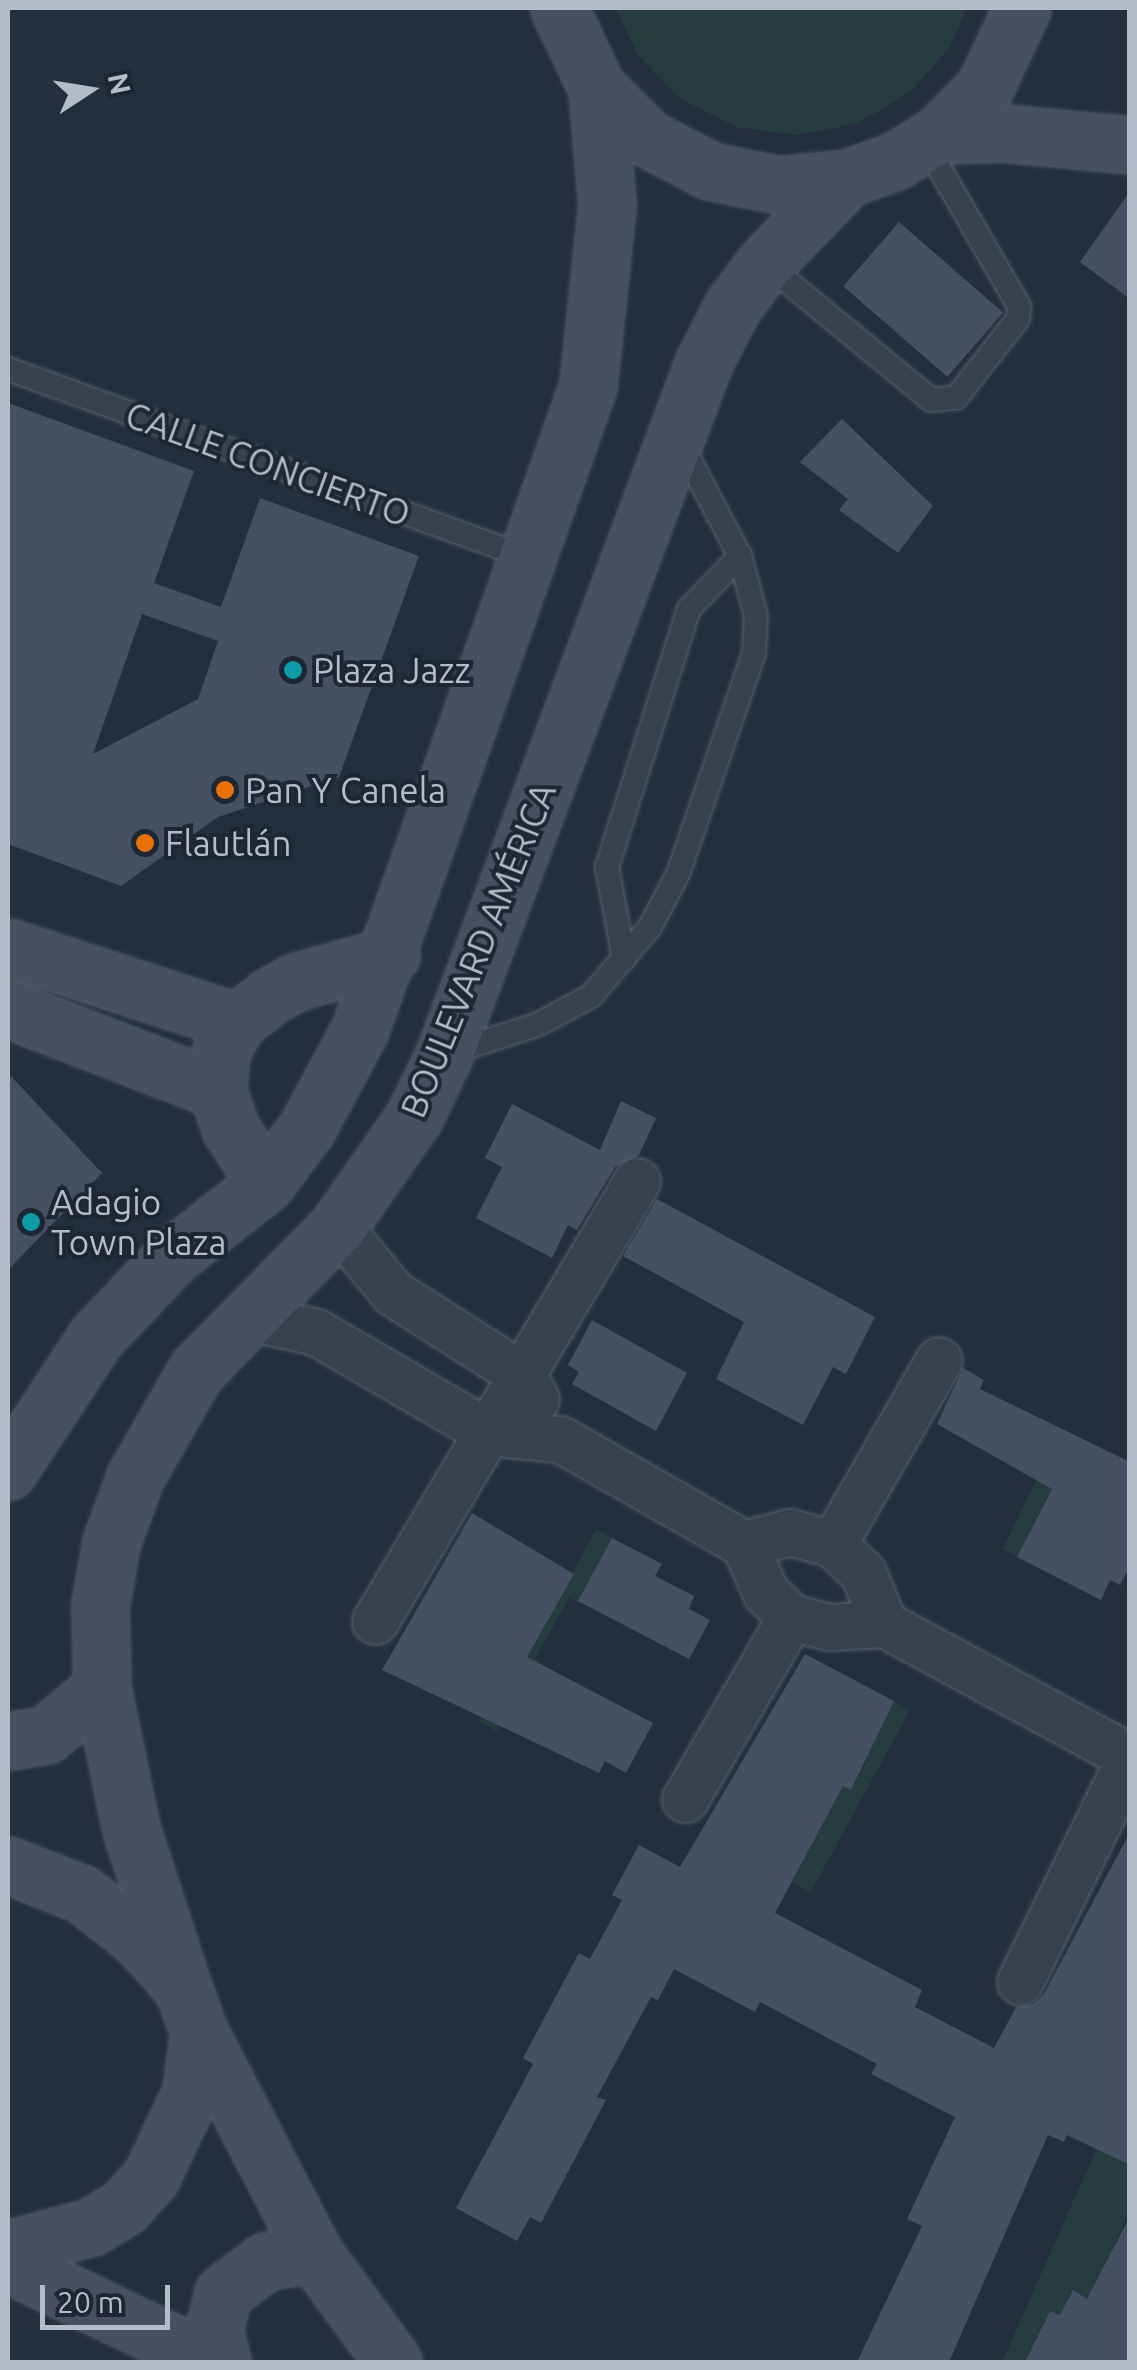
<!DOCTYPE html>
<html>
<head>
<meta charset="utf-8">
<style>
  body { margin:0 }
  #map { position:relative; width:1137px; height:2370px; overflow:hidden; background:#242f3e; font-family:Ubuntu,sans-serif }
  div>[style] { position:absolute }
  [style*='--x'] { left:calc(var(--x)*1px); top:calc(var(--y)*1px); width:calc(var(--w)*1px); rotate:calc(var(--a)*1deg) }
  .green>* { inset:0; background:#263c3f }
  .building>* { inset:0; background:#455162; transform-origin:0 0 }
  .roads { filter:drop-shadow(0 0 2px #565f6c) drop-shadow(0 0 2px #565f6c) }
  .lane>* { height:22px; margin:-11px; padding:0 11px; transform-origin:11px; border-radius:11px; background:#38414e }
  .street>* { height:45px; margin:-22.5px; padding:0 22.5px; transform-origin:22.5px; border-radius:22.5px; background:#38414e }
  .secondary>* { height:55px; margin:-27.5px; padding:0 27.5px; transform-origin:27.5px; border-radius:27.5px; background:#465061 }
  .dots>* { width:28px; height:28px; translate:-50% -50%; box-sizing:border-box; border:5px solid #1d2633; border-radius:50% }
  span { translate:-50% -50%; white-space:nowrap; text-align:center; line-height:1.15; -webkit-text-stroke:8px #1d2633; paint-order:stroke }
  .street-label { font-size:35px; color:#b4bcc9 }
  .poi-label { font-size:35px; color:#b4bcc9 }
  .left { translate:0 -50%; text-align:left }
  .frame { position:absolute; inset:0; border:10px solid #b4bcc9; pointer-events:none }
  .north { position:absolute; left:40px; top:40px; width:100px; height:100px; -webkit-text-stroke:8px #1d2633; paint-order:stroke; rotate:78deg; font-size:28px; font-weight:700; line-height:40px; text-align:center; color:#b4bcc9 }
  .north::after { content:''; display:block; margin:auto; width:35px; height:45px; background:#b4bcc9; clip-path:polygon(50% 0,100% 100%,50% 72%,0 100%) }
  .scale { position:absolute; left:40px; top:2285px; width:130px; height:45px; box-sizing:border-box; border:5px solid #b4bcc9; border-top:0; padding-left:12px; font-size:30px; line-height:35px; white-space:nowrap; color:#b4bcc9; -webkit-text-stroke:8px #1d2633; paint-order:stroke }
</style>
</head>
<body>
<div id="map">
  <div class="green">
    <div style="clip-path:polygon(615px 8px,967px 8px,950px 48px,909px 93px,856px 124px,796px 135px,736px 127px,681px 99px,638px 55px)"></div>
    <div style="clip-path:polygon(1042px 1419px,1078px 1437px,1017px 1557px,1003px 1549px,1036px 1480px,1032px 1439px)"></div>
    <div style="clip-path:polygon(596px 1529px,612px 1538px,593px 1574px,599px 1578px,585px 1605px,569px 1598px,535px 1659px,543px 1665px,512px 1728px,502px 1722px,497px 1731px,478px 1721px,528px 1655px)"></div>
    <div style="clip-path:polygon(894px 1701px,910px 1710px,811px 1892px,792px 1882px,843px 1786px,851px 1790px,867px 1760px,843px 1747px,872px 1743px)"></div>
    <div style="clip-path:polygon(1115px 2107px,1129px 2143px,1120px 2160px,1129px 2165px,1129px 2212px,1090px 2300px,1073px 2291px,1060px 2315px,1050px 2311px,1025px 2362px,1002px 2362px)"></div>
  </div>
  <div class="building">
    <div style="clip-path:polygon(1130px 191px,1130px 299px,1080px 262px)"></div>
    <div style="left:899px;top:222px;width:138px;height:85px;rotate:41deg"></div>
    <div style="clip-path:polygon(evenodd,8px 403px,194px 471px,154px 583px,221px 607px,260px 498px,419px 556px,339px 777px,218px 817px,121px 886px,8px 844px,8px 403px,142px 614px,218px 641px,198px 699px,93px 754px,142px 614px)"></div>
    <div style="clip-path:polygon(842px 419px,933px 506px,898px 553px,839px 510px,848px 499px,800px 462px)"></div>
    <div style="clip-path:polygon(8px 1073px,102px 1173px,8px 1270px)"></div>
    <div style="clip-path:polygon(621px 1101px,656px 1118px,639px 1155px,615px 1167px,577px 1230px,568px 1225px,552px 1258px,476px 1218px,502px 1167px,485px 1158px,512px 1104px,600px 1150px)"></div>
    <div style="clip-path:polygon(657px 1199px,875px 1317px,846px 1374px,833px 1367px,803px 1425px,716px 1379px,744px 1322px,623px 1256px)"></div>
    <div style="clip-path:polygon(592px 1320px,687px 1373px,656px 1431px,572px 1384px,579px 1372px,568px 1365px)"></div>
    <div style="clip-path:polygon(963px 1368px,984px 1380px,980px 1389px,1130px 1462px,1130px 1566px,1120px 1585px,1110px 1580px,1101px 1600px,1017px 1557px,1052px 1489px,937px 1424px)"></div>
    <div style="clip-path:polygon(472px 1513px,574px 1574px,527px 1657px,653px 1723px,626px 1773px,605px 1761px,599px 1773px,382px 1670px)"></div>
    <div style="clip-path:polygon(612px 1538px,662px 1564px,655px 1576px,694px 1596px,689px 1609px,710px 1620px,689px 1659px,578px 1601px)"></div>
    <div style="clip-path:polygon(805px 1654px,894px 1701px,851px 1790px,843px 1786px,775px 1913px,922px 1990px,915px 2007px,994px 2048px,1016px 2007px,1034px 2004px,1044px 1994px,1130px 1832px,1130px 2165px,1067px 2135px,1064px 2142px,1048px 2135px,949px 2362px,857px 2362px,922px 2226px,907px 2219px,955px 2117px,871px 2074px,877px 2064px,760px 2002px,755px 2012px,674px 1969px,658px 2000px,651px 1997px,597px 2097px,606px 2100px,541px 2223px,530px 2217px,517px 2241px,456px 2208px,533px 2064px,523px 2058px,579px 1953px,590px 1959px,622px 1900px,612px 1895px,639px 1845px,680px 1867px)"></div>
    <div style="clip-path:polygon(1130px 2216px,1130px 2362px,1025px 2362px,1050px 2311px,1060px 2315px,1073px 2290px,1087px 2299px)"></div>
  </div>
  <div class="roads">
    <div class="lane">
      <div style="--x:765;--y:263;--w:215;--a:39.5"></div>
      <div style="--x:931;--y:400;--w:25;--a:-5"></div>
      <div style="--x:956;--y:398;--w:100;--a:-51.9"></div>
      <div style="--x:1018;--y:319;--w:13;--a:-86"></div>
      <div style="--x:1019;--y:306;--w:188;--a:-120"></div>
      <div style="--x:8;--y:369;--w:554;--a:19.94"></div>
      <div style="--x:624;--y:959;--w:94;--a:-100.5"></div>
      <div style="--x:607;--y:867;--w:271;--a:-72.4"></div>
      <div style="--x:689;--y:609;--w:74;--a:-46.1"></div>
      <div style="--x:452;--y:1052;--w:91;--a:-17.8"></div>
      <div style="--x:539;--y:1024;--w:59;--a:-28.3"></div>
      <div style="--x:591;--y:996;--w:91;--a:-49.5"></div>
      <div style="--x:650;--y:927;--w:60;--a:-62.2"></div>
      <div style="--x:678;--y:874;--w:234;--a:-71"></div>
      <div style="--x:754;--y:653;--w:37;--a:-87"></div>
      <div style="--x:756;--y:616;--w:62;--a:-104.9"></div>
      <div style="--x:740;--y:556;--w:129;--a:-117.8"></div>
    </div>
    <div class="street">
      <div style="--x:338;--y:1226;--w:87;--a:50.6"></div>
      <div style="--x:393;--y:1293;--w:153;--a:32.4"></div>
      <div style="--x:522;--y:1375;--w:28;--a:60"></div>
      <div style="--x:244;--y:1316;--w:74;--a:12.5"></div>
      <div style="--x:316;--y:1332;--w:199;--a:30.2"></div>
      <div style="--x:488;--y:1432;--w:72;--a:5.6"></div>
      <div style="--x:560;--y:1439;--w:212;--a:29.7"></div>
      <div style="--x:744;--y:1544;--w:54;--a:65.8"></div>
      <div style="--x:766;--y:1593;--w:35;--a:44"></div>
      <div style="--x:791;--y:1617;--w:38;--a:15"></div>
      <div style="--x:828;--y:1627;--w:56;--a:-3.1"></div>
      <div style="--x:884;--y:1624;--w:280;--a:28.4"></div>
      <div style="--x:1130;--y:1757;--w:250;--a:116.1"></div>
      <div style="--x:744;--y:1544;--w:48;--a:-14.6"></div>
      <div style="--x:790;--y:1532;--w:45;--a:15.6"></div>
      <div style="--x:833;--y:1544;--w:42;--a:44"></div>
      <div style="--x:863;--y:1573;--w:55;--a:67.6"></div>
      <div style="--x:833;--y:1544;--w:212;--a:-60.1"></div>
      <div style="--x:375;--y:1621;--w:512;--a:-59.23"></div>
      <div style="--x:685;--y:1799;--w:211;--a:-59.8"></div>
    </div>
    <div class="secondary">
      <div style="--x:559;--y:8;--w:89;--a:64.6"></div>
      <div style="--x:597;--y:88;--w:71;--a:45"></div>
      <div style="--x:647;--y:138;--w:71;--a:27.6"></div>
      <div style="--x:710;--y:171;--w:69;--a:11.6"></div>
      <div style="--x:778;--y:185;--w:70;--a:-5.7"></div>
      <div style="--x:848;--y:178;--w:50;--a:-19.9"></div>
      <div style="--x:895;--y:161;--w:50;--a:-31.2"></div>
      <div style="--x:938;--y:135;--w:67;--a:-45.6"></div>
      <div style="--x:985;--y:87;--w:87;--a:-64.9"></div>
      <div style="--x:938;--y:135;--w:65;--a:-1.8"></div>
      <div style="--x:1003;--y:133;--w:128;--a:5.4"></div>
      <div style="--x:8;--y:947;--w:241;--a:18.1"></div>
      <div style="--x:8;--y:1009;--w:225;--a:21.1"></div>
      <div style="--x:266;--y:1183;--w:66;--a:-123.2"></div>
      <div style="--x:230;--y:1128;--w:40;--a:-108"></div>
      <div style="--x:218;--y:1090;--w:39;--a:-86"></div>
      <div style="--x:221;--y:1051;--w:33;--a:-61"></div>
      <div style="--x:237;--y:1022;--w:42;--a:-38.2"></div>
      <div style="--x:270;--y:996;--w:29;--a:-29"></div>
      <div style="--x:295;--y:982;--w:100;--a:-15.7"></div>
      <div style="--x:8;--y:1471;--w:160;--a:-56.7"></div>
      <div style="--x:96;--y:1337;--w:110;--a:-46.5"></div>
      <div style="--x:172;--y:1257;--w:120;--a:-38.2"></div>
      <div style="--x:266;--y:1183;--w:69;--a:-53.3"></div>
      <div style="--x:307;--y:1128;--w:112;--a:-61.8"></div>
      <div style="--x:360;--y:1029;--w:682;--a:-70.48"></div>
      <div style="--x:588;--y:386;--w:182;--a:-84"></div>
      <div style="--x:607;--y:205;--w:117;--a:-94.9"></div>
      <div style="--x:8;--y:1741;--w:38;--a:-9"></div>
      <div style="--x:46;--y:1735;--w:73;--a:-40"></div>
      <div style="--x:8;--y:1865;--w:79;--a:21.4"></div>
      <div style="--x:82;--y:1894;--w:73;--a:38.3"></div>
      <div style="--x:139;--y:1939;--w:66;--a:48.1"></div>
      <div style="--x:183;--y:1988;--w:47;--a:70"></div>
      <div style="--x:199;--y:2032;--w:61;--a:97.6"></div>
      <div style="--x:191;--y:2092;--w:94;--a:115.2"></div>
      <div style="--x:151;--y:2177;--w:40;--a:132"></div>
      <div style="--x:124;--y:2207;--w:39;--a:149"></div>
      <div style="--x:91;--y:2227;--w:86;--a:165.2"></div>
      <div style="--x:183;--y:1988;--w:167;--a:-108.1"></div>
      <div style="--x:131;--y:1829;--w:144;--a:-101.6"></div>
      <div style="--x:102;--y:1688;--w:82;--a:-91.4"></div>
      <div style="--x:100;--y:1606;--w:64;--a:-80.1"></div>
      <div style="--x:111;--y:1543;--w:70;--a:-70"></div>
      <div style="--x:135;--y:1477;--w:122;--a:-60.1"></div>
      <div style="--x:196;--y:1371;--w:203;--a:-45.6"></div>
      <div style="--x:338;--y:1226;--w:133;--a:-55.1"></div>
      <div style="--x:414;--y:1117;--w:69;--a:-64.2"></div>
      <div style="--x:444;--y:1055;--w:738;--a:-69.45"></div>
      <div style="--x:703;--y:364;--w:64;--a:-63"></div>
      <div style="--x:732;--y:307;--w:55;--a:-53.1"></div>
      <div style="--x:765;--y:263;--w:119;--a:-45.7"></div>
      <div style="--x:199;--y:2032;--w:250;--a:62.6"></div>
      <div style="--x:314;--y:2254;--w:134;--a:53.8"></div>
      <div style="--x:8;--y:2264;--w:226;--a:25.7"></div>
      <div style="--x:222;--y:2362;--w:33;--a:-104"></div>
      <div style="--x:214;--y:2330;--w:38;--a:-76"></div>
      <div style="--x:223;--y:2293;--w:54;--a:-36.7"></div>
      <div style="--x:266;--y:2261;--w:49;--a:-8.3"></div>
    </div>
  </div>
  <div class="dots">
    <div style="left:293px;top:670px;background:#0f9aa8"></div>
    <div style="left:225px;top:790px;background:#e8710a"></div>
    <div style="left:145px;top:843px;background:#e8710a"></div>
    <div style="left:31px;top:1222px;background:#0f9aa8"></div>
  </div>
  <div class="street-label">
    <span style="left:268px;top:464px;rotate:20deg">CALLE CONCIERTO</span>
    <span style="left:478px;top:950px;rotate:-68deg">BOULEVARD AMÉRICA</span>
  </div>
  <div class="poi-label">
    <span class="left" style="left:313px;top:670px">Plaza Jazz</span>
    <span class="left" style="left:245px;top:790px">Pan Y Canela</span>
    <span class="left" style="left:165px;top:843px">Flautlán</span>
    <span class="left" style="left:51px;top:1222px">Adagio<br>Town Plaza</span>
  </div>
  <div class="frame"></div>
  <div class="north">N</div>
  <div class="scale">20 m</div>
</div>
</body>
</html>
